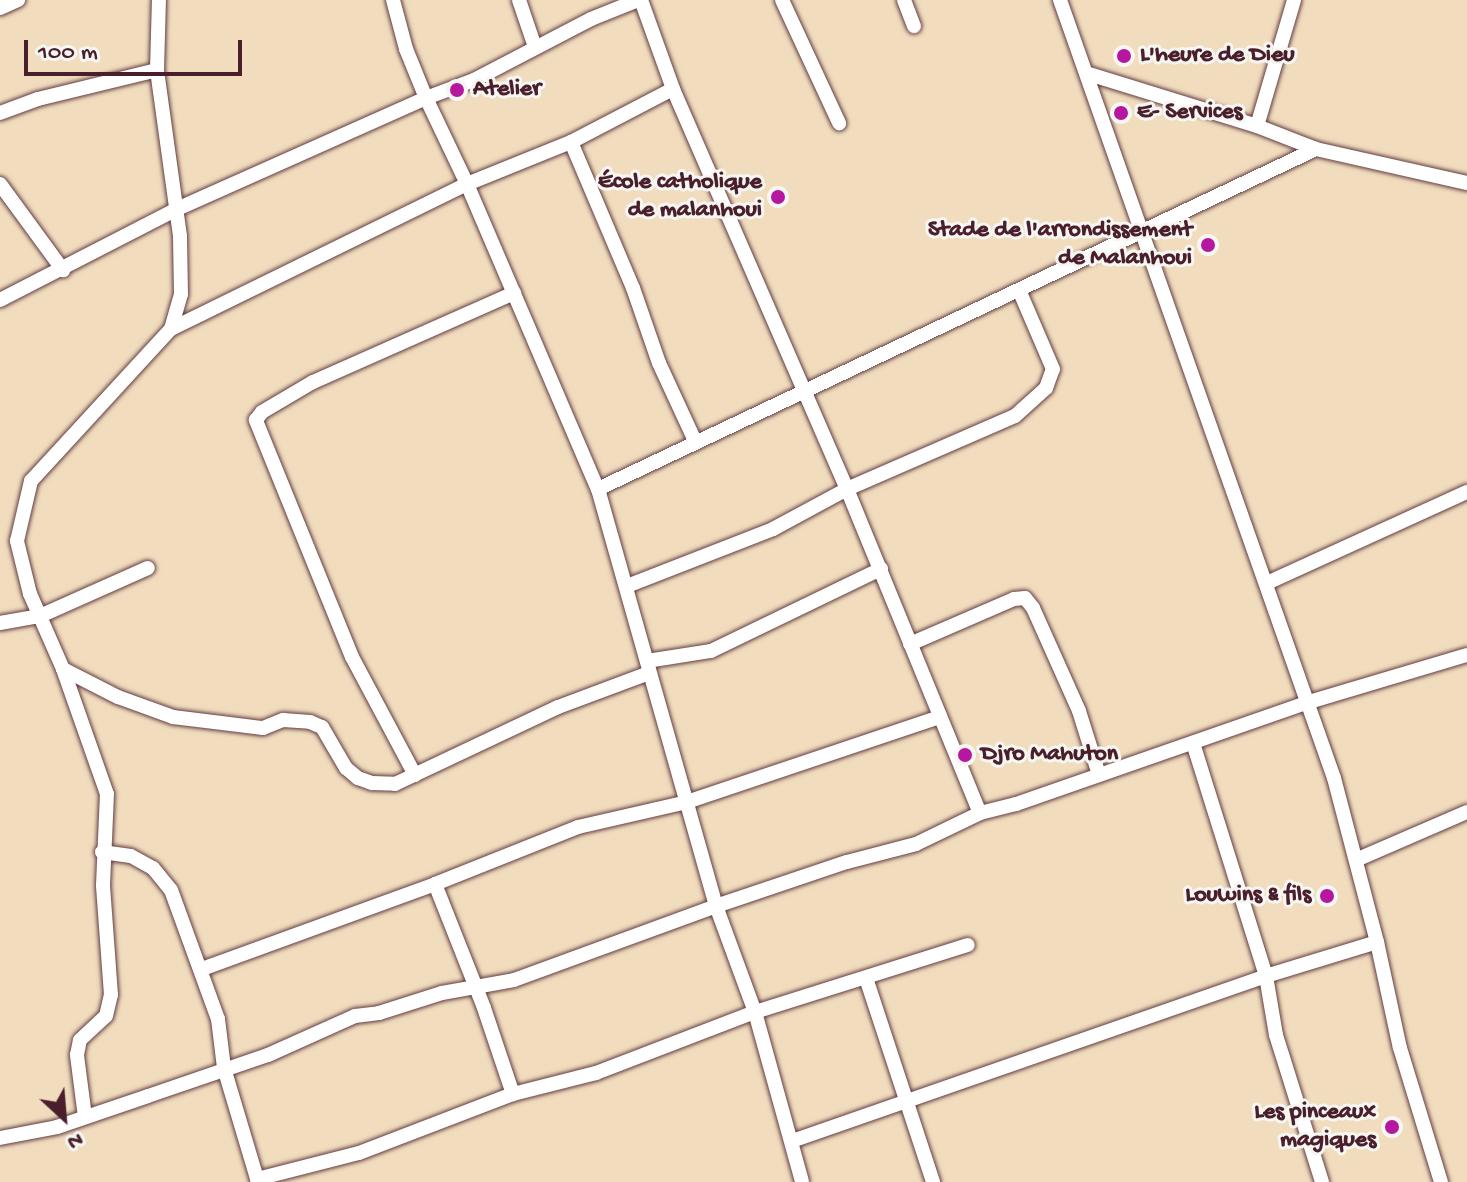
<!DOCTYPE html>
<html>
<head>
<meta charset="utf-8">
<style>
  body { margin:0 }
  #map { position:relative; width:1467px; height:1182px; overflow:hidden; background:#f1ddbe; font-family:"Gochi Hand",sans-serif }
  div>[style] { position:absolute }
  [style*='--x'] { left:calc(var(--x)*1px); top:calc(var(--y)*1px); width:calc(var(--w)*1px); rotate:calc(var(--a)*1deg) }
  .roads { filter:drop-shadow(0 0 2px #633c41) drop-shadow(0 0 2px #633c41) }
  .street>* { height:14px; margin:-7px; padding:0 7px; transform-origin:7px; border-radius:7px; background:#fff }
  .dots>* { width:22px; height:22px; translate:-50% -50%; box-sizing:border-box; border:4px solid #f6f6f2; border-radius:50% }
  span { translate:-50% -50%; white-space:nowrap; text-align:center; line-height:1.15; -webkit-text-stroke:6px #f6f6f2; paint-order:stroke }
  .poi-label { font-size:24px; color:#4a1f2b; font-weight:700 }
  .left { translate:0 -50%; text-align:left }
  .right { translate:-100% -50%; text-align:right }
  .north { position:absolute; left:24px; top:1078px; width:80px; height:80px; -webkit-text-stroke:6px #f6f6f2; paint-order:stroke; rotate:154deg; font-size:22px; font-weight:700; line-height:32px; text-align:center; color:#4a1f2b }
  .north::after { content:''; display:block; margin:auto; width:28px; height:36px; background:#4a1f2b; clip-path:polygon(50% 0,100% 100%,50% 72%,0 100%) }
  .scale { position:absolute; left:24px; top:40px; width:218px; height:36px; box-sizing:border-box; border:4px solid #4a1f2b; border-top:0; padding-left:10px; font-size:24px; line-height:28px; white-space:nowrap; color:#4a1f2b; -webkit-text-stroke:6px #f6f6f2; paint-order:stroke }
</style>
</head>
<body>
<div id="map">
  <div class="roads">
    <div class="street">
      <div style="--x:393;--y:0;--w:51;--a:75.1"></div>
      <div style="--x:406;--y:49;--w:53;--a:67.8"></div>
      <div style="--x:426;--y:98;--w:95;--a:64.5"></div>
      <div style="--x:467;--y:184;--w:332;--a:66.8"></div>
      <div style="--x:598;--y:489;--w:433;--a:74.2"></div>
      <div style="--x:716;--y:906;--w:113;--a:69.8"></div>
      <div style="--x:755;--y:1012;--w:176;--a:74.5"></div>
      <div style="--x:519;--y:0;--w:50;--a:71.2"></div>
      <div style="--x:641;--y:0;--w:95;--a:70.2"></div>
      <div style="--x:673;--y:89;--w:436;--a:66.5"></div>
      <div style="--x:847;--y:489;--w:350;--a:67.7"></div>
      <div style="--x:782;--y:0;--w:136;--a:65.1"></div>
      <div style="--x:904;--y:0;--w:28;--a:69"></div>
      <div style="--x:1060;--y:0;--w:825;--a:70.6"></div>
      <div style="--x:1334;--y:778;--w:170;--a:75.3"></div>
      <div style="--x:1377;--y:942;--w:108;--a:77.8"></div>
      <div style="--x:1400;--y:1048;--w:140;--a:73"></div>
      <div style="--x:0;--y:8;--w:20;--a:-24"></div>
      <div style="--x:1089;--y:74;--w:176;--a:17.2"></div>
      <div style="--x:1257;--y:126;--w:63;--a:21.3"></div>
      <div style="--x:1316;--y:149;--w:155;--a:12.7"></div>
      <div style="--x:0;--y:113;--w:40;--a:-20.2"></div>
      <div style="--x:38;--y:99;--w:122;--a:-13.7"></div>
      <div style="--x:1257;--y:126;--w:131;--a:-73.6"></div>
      <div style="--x:571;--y:142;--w:159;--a:67"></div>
      <div style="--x:633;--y:288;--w:79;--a:70.9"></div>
      <div style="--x:659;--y:363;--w:86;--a:65.2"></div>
      <div style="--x:0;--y:184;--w:107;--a:53.8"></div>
      <div style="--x:0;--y:300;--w:199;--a:-27.2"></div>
      <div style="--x:177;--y:209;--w:273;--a:-24"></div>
      <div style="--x:426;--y:98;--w:51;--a:-20.6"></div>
      <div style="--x:474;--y:80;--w:132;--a:-27.5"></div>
      <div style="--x:591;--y:19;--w:51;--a:-22"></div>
      <div style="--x:171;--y:329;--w:330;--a:-26.1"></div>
      <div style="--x:467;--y:184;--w:112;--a:-22"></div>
      <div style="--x:571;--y:142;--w:115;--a:-27.5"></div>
      <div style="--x:598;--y:489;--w:794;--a:-25.34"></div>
      <div style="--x:1267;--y:583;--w:220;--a:-24.5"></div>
      <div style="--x:627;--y:586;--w:157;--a:-21.3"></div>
      <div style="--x:773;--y:529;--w:84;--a:-28.4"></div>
      <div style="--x:847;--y:489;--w:183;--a:-23.5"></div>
      <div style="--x:1015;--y:416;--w:42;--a:-42.1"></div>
      <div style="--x:1046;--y:388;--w:20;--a:-70"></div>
      <div style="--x:1053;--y:369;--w:86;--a:-113.3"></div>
      <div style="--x:0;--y:623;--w:41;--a:-9.9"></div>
      <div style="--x:40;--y:616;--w:118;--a:-24"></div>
      <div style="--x:910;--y:644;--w:113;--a:-23.4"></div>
      <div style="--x:1014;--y:599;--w:11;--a:-5"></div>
      <div style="--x:1025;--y:598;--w:13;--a:51"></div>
      <div style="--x:1033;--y:608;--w:113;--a:65.9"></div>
      <div style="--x:1079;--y:711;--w:67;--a:72.6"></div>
      <div style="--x:647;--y:661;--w:65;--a:-8.9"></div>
      <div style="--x:711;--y:651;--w:189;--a:-25.8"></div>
      <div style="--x:63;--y:669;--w:62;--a:27"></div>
      <div style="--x:118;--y:697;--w:59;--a:20"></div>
      <div style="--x:173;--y:717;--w:91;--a:7"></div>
      <div style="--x:263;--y:728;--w:22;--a:-22"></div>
      <div style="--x:283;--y:720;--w:27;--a:4"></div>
      <div style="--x:310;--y:722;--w:13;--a:23"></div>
      <div style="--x:322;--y:727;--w:48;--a:59.7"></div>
      <div style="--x:346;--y:768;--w:16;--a:40"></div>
      <div style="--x:358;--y:778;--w:15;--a:20"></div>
      <div style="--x:372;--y:783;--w:23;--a:2"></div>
      <div style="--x:395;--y:784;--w:180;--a:-25.3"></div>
      <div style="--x:558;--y:707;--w:97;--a:-20.5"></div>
      <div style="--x:1193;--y:743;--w:244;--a:72.6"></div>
      <div style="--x:1266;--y:976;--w:60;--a:80.4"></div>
      <div style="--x:1276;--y:1035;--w:154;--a:72.6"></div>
      <div style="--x:415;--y:775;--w:134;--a:-118.1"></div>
      <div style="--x:352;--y:657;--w:256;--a:-112.1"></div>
      <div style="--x:256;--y:420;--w:10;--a:-53"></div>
      <div style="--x:262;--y:412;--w:59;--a:-30.5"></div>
      <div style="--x:313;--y:382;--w:220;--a:-23.9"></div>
      <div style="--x:102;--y:852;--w:29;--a:8"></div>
      <div style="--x:131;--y:856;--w:25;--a:29"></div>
      <div style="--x:153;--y:868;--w:28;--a:51"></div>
      <div style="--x:171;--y:890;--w:137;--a:70"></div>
      <div style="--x:218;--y:1019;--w:49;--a:83"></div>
      <div style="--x:224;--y:1068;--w:119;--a:73.4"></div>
      <div style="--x:1356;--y:860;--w:121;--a:-23.4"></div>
      <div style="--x:435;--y:884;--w:133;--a:68.4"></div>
      <div style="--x:484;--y:1008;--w:91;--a:71.4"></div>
      <div style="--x:202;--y:969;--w:248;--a:-20"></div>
      <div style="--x:435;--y:884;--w:154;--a:-21.7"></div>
      <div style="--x:578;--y:827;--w:112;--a:-12.9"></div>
      <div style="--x:687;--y:802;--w:267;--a:-18.6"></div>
      <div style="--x:866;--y:978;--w:215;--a:71.8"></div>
      <div style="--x:85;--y:1117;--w:63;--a:-97.4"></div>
      <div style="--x:77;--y:1055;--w:15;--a:-79"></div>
      <div style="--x:80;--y:1040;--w:35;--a:-43"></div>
      <div style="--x:106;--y:1016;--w:22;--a:-77"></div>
      <div style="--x:111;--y:995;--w:110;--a:-94.2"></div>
      <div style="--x:103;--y:885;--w:91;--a:-87.5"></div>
      <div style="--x:107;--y:794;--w:133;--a:-109.4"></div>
      <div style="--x:63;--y:669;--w:82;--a:-113.7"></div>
      <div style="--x:30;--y:594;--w:55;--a:-103.8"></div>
      <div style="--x:17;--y:541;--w:62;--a:-76.9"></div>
      <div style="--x:31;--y:481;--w:207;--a:-47.4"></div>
      <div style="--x:171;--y:329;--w:36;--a:-74"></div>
      <div style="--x:181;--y:294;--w:58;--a:-91"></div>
      <div style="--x:180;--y:236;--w:168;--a:-97.9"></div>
      <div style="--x:157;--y:70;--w:70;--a:-88.4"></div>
      <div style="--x:0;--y:1138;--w:58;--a:-10.9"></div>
      <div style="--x:57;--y:1127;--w:96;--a:-18.8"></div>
      <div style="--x:148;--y:1096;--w:127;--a:-18.9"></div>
      <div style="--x:268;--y:1055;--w:95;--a:-24.1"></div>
      <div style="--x:355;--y:1016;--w:24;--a:-7"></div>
      <div style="--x:379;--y:1013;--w:66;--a:-17.6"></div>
      <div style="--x:442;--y:993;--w:73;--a:-10.2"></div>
      <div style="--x:514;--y:980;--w:215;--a:-20.1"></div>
      <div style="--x:716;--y:906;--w:138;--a:-18.6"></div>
      <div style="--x:847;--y:862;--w:71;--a:-14.6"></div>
      <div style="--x:916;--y:844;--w:71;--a:-25.8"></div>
      <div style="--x:980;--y:813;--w:37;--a:-14"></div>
      <div style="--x:1016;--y:804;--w:310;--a:-19.2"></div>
      <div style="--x:1309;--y:702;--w:165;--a:-16.6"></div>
      <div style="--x:792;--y:1141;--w:502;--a:-19.19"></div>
      <div style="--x:1266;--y:976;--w:116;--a:-17"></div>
      <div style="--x:257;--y:1179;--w:105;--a:-14.3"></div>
      <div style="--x:359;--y:1153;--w:165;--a:-21"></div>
      <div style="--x:513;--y:1094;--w:86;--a:-14.2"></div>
      <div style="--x:596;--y:1073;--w:170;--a:-21"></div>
      <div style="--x:755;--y:1012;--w:223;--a:-17.5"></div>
    </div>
  </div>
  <div class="dots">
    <div style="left:1124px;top:56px;background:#b5179e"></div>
    <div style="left:457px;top:90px;background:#b5179e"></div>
    <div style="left:1121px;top:113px;background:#b5179e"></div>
    <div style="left:778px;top:197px;background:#b5179e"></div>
    <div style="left:1208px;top:245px;background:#b5179e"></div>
    <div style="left:965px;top:755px;background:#b5179e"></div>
    <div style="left:1327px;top:896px;background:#b5179e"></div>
    <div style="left:1392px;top:1127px;background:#b5179e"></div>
  </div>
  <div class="poi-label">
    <span class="left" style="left:1140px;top:56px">L'heure de Dieu</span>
    <span class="left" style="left:473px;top:90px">Atelier</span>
    <span class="left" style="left:1137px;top:113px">E- Services</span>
    <span class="right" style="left:762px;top:197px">École catholique<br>de malanhoui</span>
    <span class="right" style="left:1192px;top:245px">Stade de l'arrondissement<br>de Malanhoui</span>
    <span class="left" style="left:981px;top:755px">Djro Mahuton</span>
    <span class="right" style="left:1311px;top:896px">Louwins &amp; fils</span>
    <span class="right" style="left:1376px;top:1127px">Les pinceaux<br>magiques</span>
  </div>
  <div class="north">N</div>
  <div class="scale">100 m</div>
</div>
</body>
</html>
